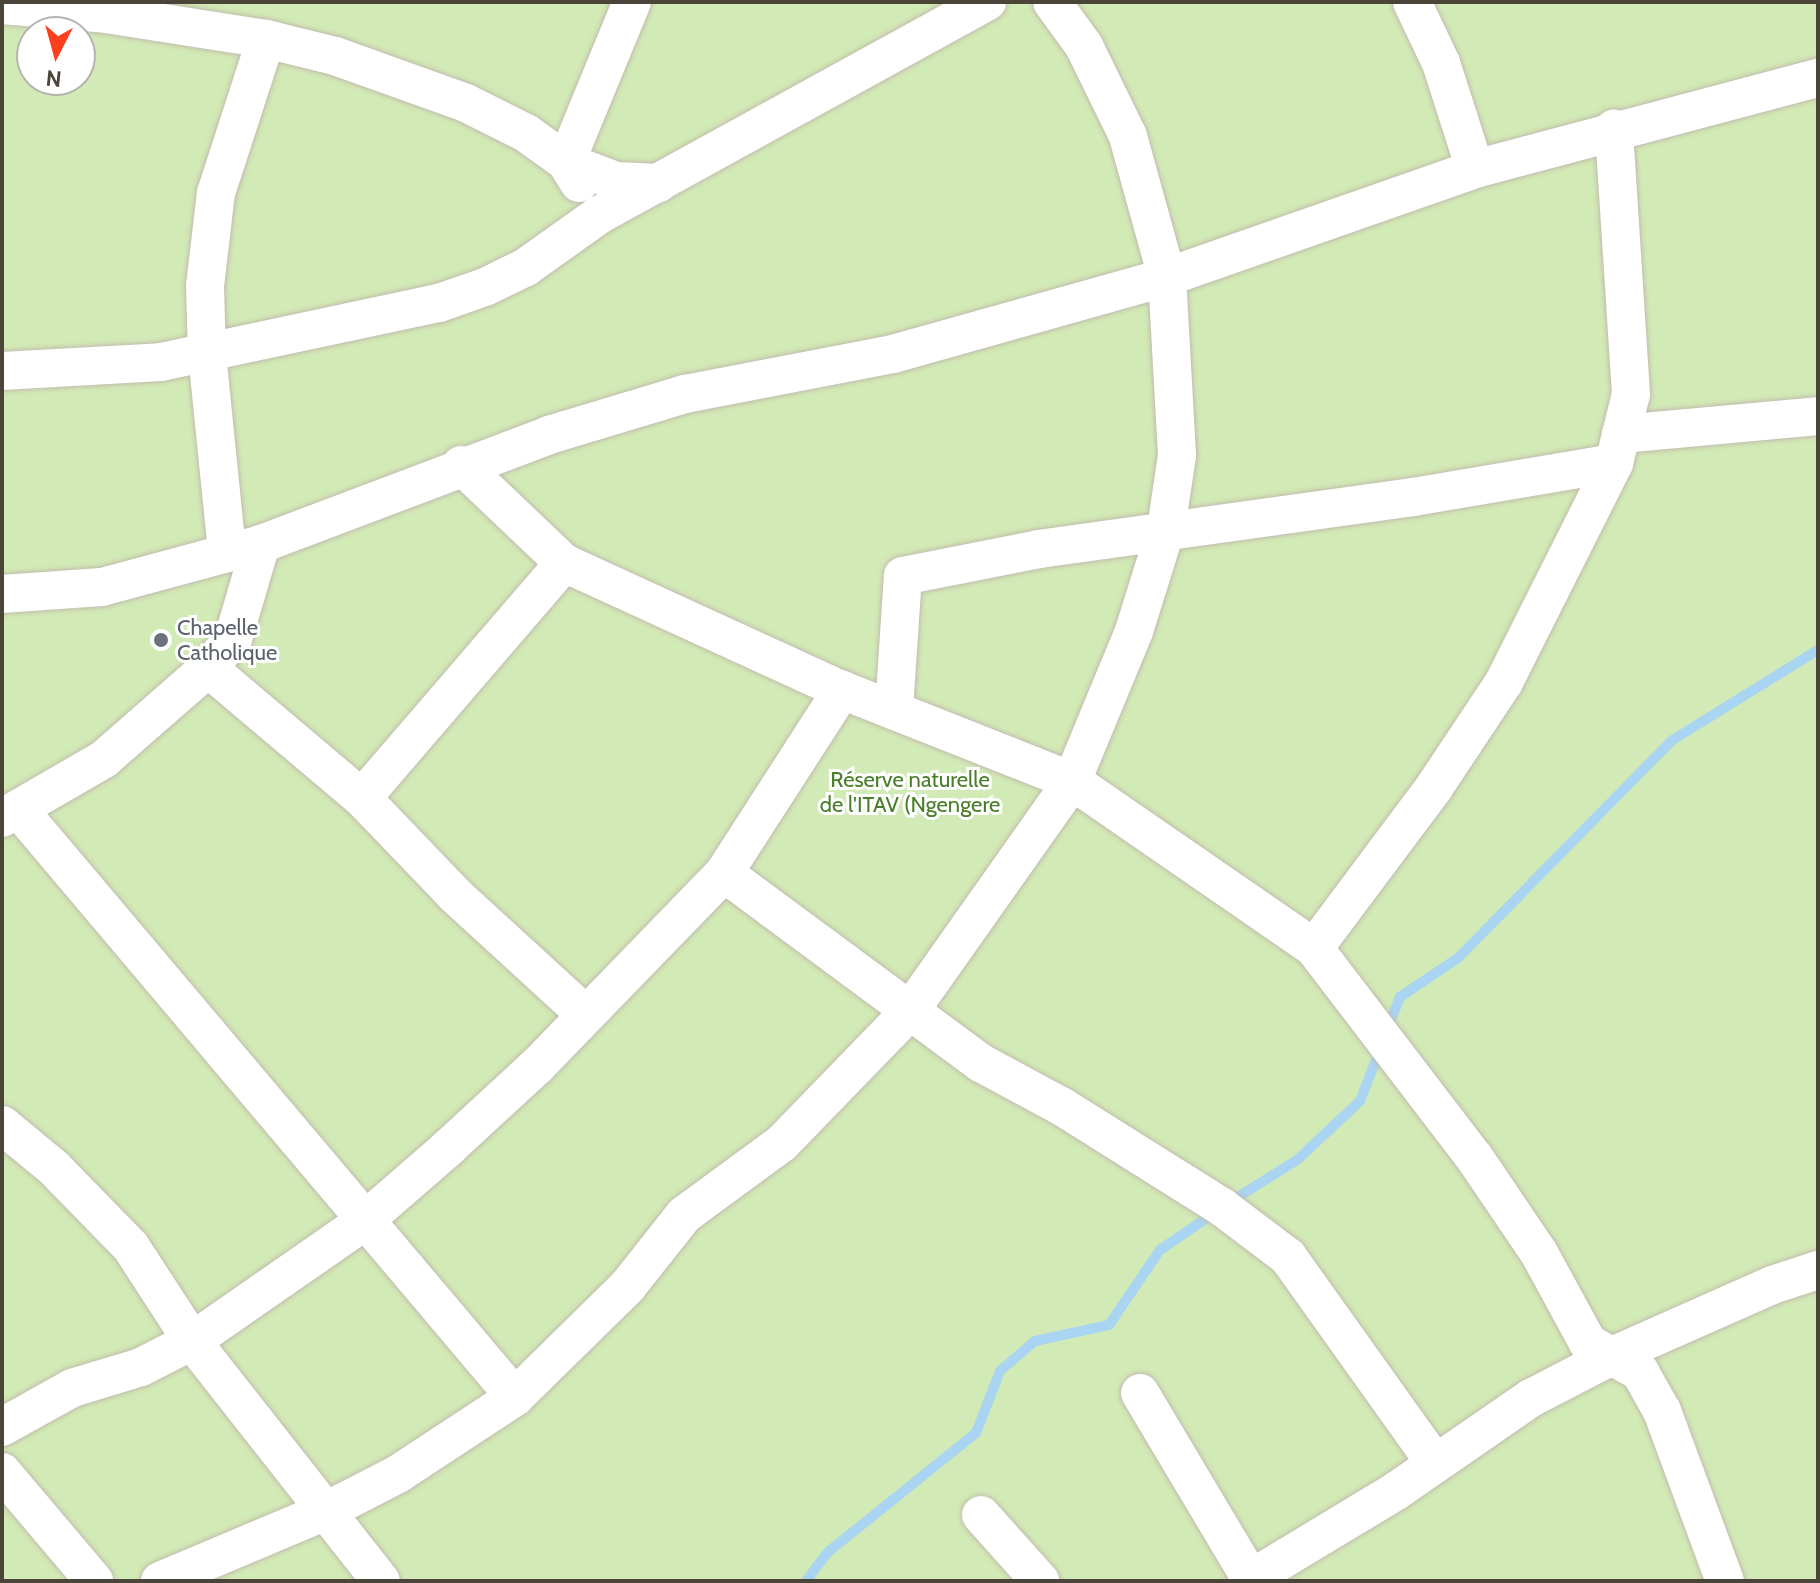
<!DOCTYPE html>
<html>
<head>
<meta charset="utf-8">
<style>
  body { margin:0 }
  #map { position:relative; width:1820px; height:1583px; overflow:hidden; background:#f6f3ec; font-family:Cabin,sans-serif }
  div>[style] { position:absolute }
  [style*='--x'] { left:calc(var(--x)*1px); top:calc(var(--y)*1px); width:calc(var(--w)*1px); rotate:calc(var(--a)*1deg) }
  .green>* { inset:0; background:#d2eab5 }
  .stream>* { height:10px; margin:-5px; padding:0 5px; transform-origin:5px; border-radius:5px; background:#a9d4f2 }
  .roads { filter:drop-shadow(0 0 2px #c2bbae) drop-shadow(0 0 2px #c2bbae) }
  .minor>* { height:38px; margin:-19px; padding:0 19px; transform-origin:19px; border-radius:19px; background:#fff }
  .dots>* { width:22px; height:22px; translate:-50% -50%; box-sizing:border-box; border:4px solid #fff; border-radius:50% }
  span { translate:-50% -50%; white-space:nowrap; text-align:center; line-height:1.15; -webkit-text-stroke:6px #fff; paint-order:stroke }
  .worship-label { font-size:22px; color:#5b616d }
  .left { translate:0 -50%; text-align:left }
  .park-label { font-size:22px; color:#4a7f2a }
  .frame { position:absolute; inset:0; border:4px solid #4b4439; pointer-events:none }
  .north { position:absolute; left:16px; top:16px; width:80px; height:80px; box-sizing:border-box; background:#fff; border:2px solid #b7b4b0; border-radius:50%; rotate:186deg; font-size:22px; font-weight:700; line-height:32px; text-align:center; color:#4b4439 }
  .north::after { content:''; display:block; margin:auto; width:28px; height:36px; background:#fc3f1d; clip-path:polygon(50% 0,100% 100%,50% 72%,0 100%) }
</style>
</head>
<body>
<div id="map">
  <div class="green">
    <div style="clip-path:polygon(evenodd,2px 2px,1818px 2px,1818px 1581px,2px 1581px,2px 2px,32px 32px,80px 32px,80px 80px,32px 80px,32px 32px)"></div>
  </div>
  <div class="stream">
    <div style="--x:1388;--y:1028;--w:33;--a:-69"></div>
    <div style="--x:1400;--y:997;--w:70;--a:-33.9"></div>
    <div style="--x:1458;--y:958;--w:304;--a:-45.5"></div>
    <div style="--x:1671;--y:741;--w:173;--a:-31.8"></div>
    <div style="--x:1230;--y:1202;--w:79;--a:-32.1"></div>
    <div style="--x:1297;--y:1160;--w:86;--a:-43.1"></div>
    <div style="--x:1360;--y:1101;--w:55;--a:-68.6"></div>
    <div style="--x:806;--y:1581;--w:36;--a:-53"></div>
    <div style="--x:828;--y:1552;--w:190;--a:-38.8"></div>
    <div style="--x:976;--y:1433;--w:66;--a:-68.8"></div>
    <div style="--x:1000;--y:1371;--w:46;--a:-40.6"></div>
    <div style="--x:1035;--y:1341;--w:76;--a:-12.2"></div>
    <div style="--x:1109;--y:1325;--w:91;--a:-55.8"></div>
    <div style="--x:1160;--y:1250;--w:69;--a:-34.4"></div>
  </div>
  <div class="roads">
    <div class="minor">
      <div style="--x:1412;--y:2;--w:68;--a:64.6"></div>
      <div style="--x:1441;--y:63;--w:111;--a:72.2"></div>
      <div style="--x:2;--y:5;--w:104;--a:4.9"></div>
      <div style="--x:106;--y:14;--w:162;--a:8.9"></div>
      <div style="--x:266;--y:39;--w:71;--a:13.8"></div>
      <div style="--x:335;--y:56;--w:139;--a:19.7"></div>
      <div style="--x:466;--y:103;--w:67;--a:26.6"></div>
      <div style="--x:526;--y:133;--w:49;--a:35.9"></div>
      <div style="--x:566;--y:162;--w:53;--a:20.8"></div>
      <div style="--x:616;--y:181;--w:43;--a:2.7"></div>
      <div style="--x:579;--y:183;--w:25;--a:-122"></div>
      <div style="--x:566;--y:162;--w:173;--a:-67.6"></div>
      <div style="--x:2;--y:371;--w:159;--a:-3.2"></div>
      <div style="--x:161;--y:362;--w:284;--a:-12"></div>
      <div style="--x:439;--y:303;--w:49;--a:-19.2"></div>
      <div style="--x:485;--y:287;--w:46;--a:-26"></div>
      <div style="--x:526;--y:267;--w:90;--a:-35.5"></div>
      <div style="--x:599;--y:215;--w:443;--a:-28.8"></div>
      <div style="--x:1621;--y:434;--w:198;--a:-5.2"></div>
      <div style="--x:461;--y:465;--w:142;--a:43.6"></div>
      <div style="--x:564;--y:563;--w:306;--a:24.6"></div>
      <div style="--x:842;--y:690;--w:247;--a:21.6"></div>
      <div style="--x:1072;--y:781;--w:294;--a:34.6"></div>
      <div style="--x:1314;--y:948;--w:263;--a:52.6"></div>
      <div style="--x:1474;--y:1157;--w:116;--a:55.9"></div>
      <div style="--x:1539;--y:1253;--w:102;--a:61.4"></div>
      <div style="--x:1588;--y:1343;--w:60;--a:29.1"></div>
      <div style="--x:1640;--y:1372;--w:45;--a:60.6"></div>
      <div style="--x:1662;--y:1411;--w:181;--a:69.7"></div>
      <div style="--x:227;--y:551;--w:198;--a:-95.8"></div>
      <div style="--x:207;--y:354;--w:68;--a:-91.7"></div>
      <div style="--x:205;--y:286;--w:94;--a:-83.3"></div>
      <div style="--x:216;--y:193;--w:162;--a:-72"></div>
      <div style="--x:2;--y:594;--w:100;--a:-4"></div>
      <div style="--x:102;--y:587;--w:165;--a:-15.1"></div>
      <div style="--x:261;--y:544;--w:308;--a:-20.7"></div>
      <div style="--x:549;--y:435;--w:142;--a:-16.8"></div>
      <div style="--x:685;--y:394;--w:212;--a:-10.9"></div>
      <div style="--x:893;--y:354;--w:285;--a:-15.7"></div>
      <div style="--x:1167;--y:277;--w:326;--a:-19.3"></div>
      <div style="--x:1475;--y:169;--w:355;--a:-14.9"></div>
      <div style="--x:208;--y:668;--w:202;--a:40.2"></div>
      <div style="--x:362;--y:798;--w:134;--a:46.2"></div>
      <div style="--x:455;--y:895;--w:175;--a:42.5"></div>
      <div style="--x:894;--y:710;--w:134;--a:-86.2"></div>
      <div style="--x:903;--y:576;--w:139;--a:-11.2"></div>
      <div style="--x:1039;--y:549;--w:378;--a:-7.9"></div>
      <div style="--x:1413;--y:497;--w:204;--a:-9.6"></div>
      <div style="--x:362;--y:798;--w:310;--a:-49.3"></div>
      <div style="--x:20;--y:811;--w:767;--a:49.81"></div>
      <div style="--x:2;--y:818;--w:118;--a:-30"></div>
      <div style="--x:104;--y:759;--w:138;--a:-41.2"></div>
      <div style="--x:208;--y:668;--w:38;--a:-49"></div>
      <div style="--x:233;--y:639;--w:99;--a:-73.6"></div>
      <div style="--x:724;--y:873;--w:320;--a:36.5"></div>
      <div style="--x:981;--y:1063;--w:91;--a:28.3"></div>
      <div style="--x:1061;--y:1106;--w:190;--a:32.1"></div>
      <div style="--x:1222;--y:1207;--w:83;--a:37.1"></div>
      <div style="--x:1288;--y:1257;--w:252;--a:54.5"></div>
      <div style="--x:1314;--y:948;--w:202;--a:-53.2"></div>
      <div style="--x:1435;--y:786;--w:125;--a:-56.4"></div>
      <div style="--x:1504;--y:682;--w:245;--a:-63.3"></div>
      <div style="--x:1614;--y:463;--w:71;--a:-76.2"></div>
      <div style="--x:1631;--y:394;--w:266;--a:-93.7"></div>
      <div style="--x:2;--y:1125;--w:67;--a:39.6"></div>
      <div style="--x:54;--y:1168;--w:110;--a:45.7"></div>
      <div style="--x:131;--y:1247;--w:112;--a:57"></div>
      <div style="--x:192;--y:1341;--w:305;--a:51.8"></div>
      <div style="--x:1140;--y:1393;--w:219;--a:59.2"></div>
      <div style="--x:2;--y:1427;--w:80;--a:-29.1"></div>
      <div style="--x:72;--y:1388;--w:72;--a:-16.9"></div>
      <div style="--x:141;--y:1367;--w:57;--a:-27"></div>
      <div style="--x:192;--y:1341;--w:208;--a:-34.8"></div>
      <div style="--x:363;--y:1222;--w:113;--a:-41"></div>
      <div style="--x:448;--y:1148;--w:121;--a:-42.7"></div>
      <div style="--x:537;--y:1066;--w:269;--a:-45.9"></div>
      <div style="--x:724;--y:873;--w:218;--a:-57.2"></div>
      <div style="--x:2;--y:1472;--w:143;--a:49.8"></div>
      <div style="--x:981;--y:1515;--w:89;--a:48.2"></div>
      <div style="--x:160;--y:1581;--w:182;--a:-22.9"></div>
      <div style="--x:328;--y:1510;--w:79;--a:-27.2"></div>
      <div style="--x:398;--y:1474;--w:140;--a:-33.3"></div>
      <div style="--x:515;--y:1397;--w:157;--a:-44.5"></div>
      <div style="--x:627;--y:1287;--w:92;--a:-51.6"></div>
      <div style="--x:684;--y:1215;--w:122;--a:-36.3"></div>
      <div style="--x:782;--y:1143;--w:184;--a:-45.9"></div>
      <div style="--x:910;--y:1011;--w:281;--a:-54.8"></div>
      <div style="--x:1072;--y:781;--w:162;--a:-67.5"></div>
      <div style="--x:1134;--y:631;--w:107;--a:-72.6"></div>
      <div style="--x:1166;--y:529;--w:75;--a:-81.5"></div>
      <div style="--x:1177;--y:455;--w:178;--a:-93.2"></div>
      <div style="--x:1167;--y:277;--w:146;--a:-105.5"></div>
      <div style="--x:1128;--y:136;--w:100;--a:-116.1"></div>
      <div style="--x:1084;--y:46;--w:54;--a:-126"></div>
      <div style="--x:1247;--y:1581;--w:174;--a:-31.1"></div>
      <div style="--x:1396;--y:1491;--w:164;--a:-34.6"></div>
      <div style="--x:1531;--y:1398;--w:91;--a:-27.4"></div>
      <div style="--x:1612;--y:1356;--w:175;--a:-23.9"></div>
      <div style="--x:1772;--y:1285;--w:48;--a:-18.1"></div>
    </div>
  </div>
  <div class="dots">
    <div style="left:161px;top:640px;background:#6b7280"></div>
  </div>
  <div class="worship-label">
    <span class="left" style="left:177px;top:640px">Chapelle<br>Catholique</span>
  </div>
  <div class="park-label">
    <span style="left:910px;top:792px">Réserve naturelle<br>de l'ITAV (Ngengere</span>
  </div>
  <div class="frame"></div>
  <div class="north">N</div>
</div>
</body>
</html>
